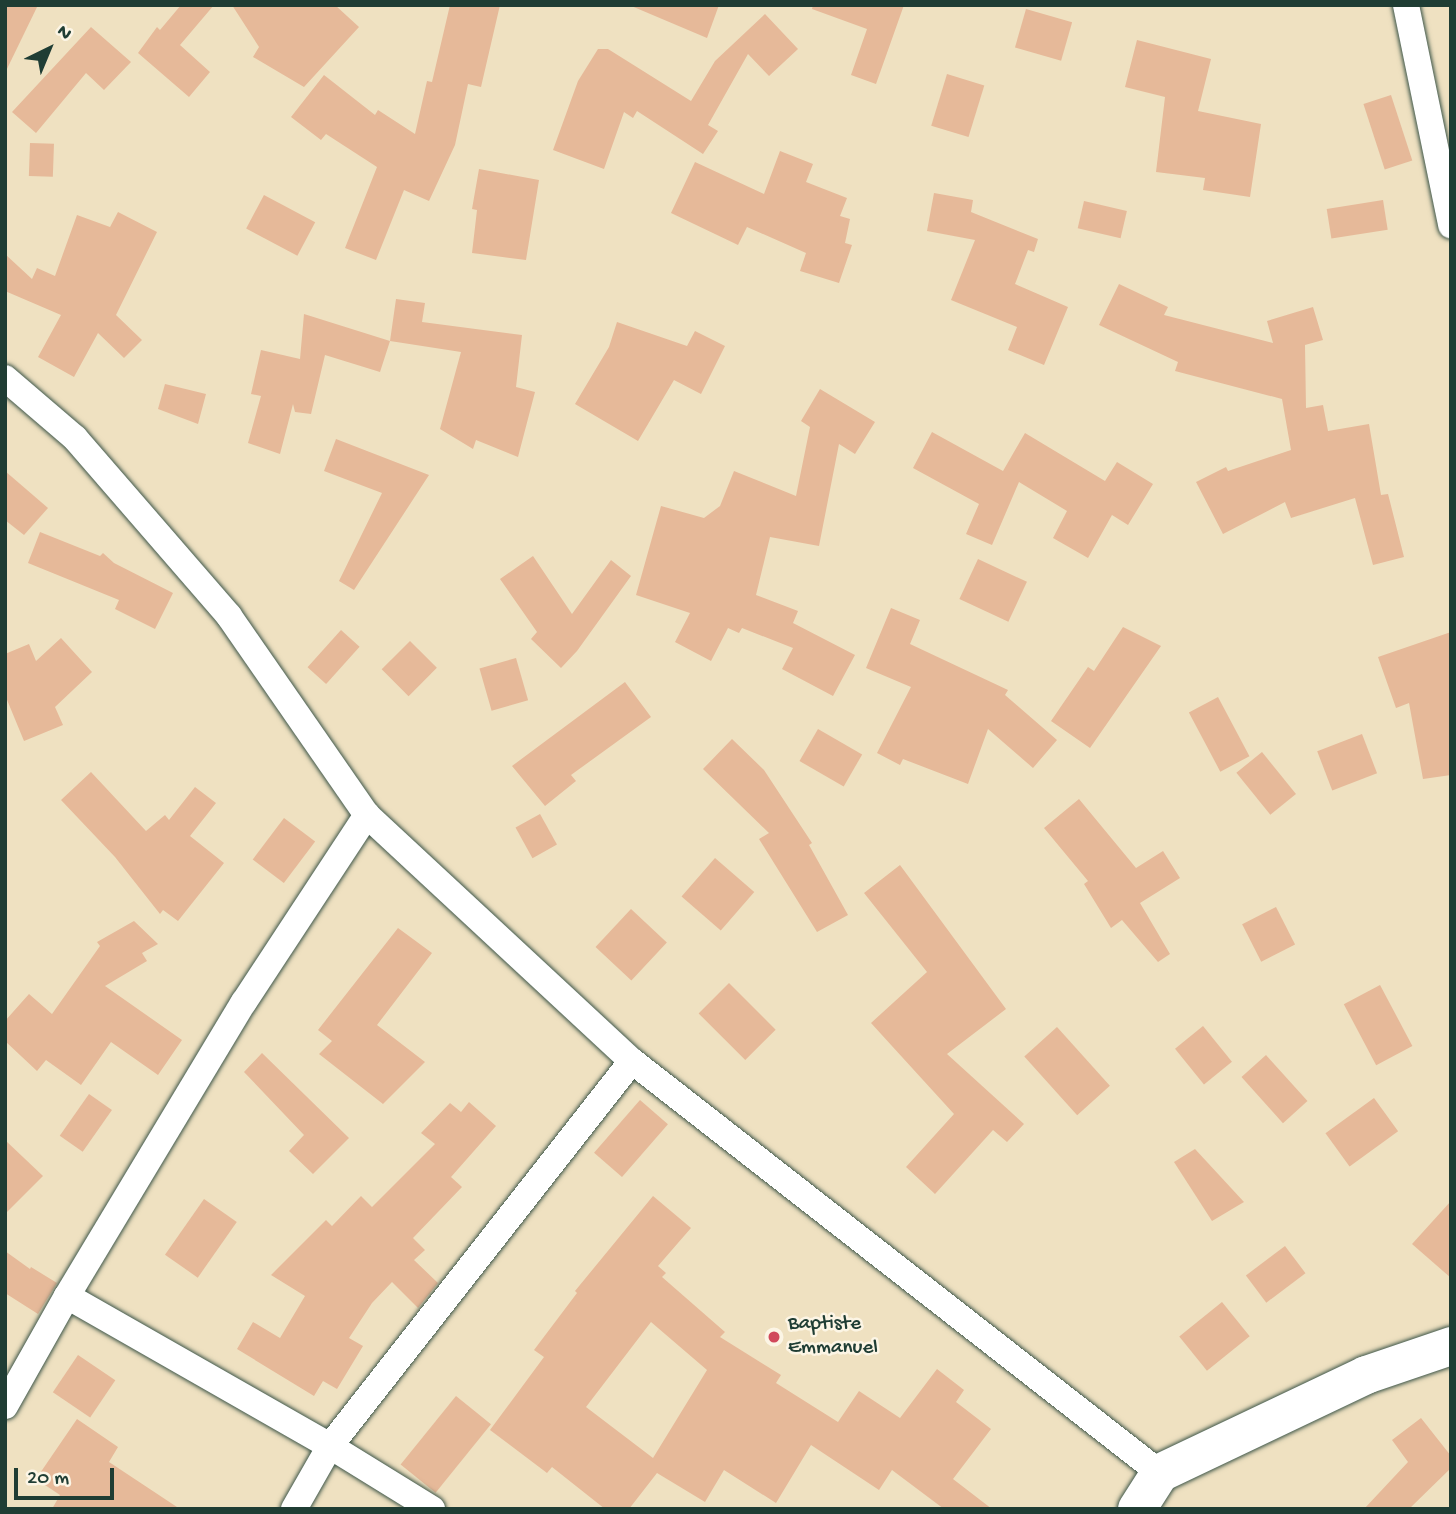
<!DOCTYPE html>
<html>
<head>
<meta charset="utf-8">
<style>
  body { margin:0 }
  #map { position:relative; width:1456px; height:1514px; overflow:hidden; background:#efe1c1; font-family:"Gochi Hand",sans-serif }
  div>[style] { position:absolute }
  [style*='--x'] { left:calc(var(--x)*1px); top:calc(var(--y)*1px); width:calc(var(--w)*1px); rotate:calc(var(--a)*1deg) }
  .building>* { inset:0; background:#e6b999; transform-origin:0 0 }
  .roads { filter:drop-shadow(0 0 2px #3e5649) drop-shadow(0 0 2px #3e5649) }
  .street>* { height:26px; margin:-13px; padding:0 13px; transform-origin:13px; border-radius:13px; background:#fff }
  .secondary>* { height:38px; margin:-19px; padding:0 19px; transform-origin:19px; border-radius:19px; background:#fff }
  .dots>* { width:19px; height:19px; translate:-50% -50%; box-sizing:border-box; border:4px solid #fcf5e5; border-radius:50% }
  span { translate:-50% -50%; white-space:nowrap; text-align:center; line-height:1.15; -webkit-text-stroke:5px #fcf5e5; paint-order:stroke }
  .poi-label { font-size:21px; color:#1f3d34 }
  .left { translate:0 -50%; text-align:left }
  .frame { position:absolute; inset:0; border:7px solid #1f3d34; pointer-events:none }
  .north { position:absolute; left:14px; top:14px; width:70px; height:70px; -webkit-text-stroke:5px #fcf5e5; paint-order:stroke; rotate:43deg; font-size:19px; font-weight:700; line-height:28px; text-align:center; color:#1f3d34 }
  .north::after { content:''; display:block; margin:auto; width:24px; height:32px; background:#1f3d34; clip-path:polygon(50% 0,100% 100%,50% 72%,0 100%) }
  .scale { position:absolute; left:14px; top:1468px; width:100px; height:32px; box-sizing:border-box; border:4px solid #1f3d34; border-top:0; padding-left:9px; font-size:21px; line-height:24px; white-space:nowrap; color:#1f3d34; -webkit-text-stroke:5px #fcf5e5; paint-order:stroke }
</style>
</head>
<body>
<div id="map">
  <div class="building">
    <div style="clip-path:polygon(5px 5px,38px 5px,5px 73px)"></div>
    <div style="clip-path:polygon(181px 5px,214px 5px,180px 45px,210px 72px,189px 97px,138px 53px,157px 27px,160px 30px)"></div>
    <div style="clip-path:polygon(232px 5px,335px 5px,359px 27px,304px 87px,253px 57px,259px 47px)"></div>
    <div style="clip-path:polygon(450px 5px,500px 5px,481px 87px,468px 84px,455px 145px,429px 201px,404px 190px,376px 260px,345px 248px,377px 167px,326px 134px,321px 140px,291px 117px,324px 75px,375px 115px,378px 110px,415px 134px,427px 81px,432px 82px)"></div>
    <div style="clip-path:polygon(629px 5px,719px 5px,707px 38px)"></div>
    <div style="clip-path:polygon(813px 5px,904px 5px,876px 84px,851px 75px,867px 29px,812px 9px)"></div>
    <div style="left:1026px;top:9px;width:48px;height:40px;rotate:16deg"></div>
    <div style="clip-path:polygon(765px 14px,798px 49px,769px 76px,748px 54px,708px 125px,718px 131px,703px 154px,637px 111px,633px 118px,624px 112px,604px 169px,553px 150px,578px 81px,598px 49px,608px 49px,691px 101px,715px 61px)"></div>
    <div style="clip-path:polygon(91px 27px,131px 62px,104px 90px,86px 73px,36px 133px,12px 112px)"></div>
    <div style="clip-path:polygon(1137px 40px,1211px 59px,1198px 111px,1261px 124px,1250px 197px,1203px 190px,1205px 178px,1156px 172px,1165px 97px,1125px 87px)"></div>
    <div style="left:947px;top:74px;width:39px;height:54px;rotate:17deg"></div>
    <div style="left:1391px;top:95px;width:69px;height:29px;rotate:72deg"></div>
    <div style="left:30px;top:143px;width:24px;height:33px;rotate:2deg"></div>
    <div style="clip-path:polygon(780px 151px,813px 164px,806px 182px,847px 198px,840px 216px,850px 219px,845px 243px,852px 245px,839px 283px,800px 271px,806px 253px,747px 227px,738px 245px,671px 213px,695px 162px,764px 194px)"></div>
    <div style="clip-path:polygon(479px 169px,539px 180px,526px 260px,472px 253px,477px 210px,472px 209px)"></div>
    <div style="clip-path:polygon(934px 193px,973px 200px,971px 212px,1038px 239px,1034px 252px,1028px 250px,1015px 284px,1068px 307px,1044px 365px,1008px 350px,1017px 327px,951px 300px,975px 240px,927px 231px)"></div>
    <div style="left:264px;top:195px;width:58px;height:38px;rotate:28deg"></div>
    <div style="left:1383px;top:200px;width:30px;height:57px;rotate:81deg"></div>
    <div style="left:1084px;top:201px;width:44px;height:28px;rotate:13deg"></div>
    <div style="clip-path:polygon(118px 212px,157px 232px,116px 315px,142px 340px,124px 358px,98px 333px,74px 377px,38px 357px,61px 315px,5px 291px,5px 254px,32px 279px,37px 268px,55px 276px,77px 215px,110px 227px)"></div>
    <div style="clip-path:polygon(1119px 284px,1168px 307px,1164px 315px,1273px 343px,1267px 321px,1313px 307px,1323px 340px,1305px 345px,1306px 408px,1323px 405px,1328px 431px,1369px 424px,1381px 495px,1388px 494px,1404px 557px,1373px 565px,1355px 498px,1291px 518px,1285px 502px,1223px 534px,1196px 482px,1226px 467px,1228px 471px,1291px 450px,1282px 399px,1175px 371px,1178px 362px,1099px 325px)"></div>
    <div style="clip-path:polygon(396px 299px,425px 303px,422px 322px,522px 335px,516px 387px,535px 392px,518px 457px,476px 440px,473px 449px,440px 429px,461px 352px,390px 341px)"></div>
    <div style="clip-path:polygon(304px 314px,390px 341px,380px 372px,325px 355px,311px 414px,295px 412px,293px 404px,280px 454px,248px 443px,261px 396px,251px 394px,261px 350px,300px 359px)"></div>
    <div style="clip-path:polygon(617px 322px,687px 346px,695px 331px,725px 346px,701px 394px,674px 380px,638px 441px,575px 404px,609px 347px)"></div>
    <div style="clip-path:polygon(165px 384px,206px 394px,198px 424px,158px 409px)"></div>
    <div style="clip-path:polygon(820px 389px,875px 422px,855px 454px,839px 444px,819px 546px,770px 537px,756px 595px,798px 611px,793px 623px,855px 655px,833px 696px,782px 669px,793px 648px,742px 628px,739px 633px,728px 628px,711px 661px,675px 642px,690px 613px,636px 595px,661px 506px,704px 518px,720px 506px,734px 471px,796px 496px,810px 427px,801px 421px)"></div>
    <div style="clip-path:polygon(932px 432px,1003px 471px,1025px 433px,1105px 481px,1117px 462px,1153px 484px,1128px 525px,1112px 515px,1088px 558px,1053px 538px,1067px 511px,1019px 482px,992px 545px,966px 534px,979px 504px,913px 468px)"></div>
    <div style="clip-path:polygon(336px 439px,429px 475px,354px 590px,339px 581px,382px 493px,324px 471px)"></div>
    <div style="clip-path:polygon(5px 471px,48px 508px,24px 535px,5px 520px)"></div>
    <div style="clip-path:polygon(40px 532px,100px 556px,103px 553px,114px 563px,173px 593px,155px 629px,115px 609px,119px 600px,28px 563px)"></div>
    <div style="clip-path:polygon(533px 556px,572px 614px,611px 560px,631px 576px,577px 651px,561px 668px,531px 639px,537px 632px,500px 579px)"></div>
    <div style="left:978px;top:559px;width:54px;height:44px;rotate:25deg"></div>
    <div style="clip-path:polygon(891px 608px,920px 620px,910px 644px,1008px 690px,1005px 695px,1057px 740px,1033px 768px,988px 729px,968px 784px,903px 759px,900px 765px,877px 753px,911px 687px,866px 668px)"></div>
    <div style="clip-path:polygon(1123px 627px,1161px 646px,1090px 748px,1051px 721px,1088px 667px,1094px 671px)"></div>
    <div style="left:341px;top:630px;width:25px;height:50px;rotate:42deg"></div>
    <div style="clip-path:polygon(1451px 632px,1451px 775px,1423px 779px,1409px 703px,1396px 708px,1378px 657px)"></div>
    <div style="clip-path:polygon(61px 638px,92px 672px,55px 707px,63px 725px,24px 741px,5px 695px,5px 654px,29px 644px,36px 661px)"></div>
    <div style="left:410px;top:641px;width:38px;height:40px;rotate:45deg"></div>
    <div style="left:516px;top:658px;width:44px;height:38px;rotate:74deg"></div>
    <div style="clip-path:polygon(625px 682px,651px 717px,571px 775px,576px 781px,545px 806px,512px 766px)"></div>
    <div style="left:1218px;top:697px;width:67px;height:33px;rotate:62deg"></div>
    <div style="left:818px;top:729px;width:51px;height:37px;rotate:30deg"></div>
    <div style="left:1362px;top:734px;width:42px;height:48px;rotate:69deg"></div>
    <div style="clip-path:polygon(732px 739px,764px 770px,812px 843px,809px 845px,848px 915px,817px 932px,759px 839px,769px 833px,703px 769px)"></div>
    <div style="left:1262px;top:752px;width:54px;height:33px;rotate:51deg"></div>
    <div style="clip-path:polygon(91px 772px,146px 831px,165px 815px,169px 820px,195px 787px,216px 803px,190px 836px,224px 863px,178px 921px,163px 910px,160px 914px,115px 857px,61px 800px)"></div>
    <div style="clip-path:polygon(1079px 799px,1136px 868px,1163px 851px,1180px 878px,1140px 903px,1170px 954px,1158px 962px,1122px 920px,1111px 928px,1084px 884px,1088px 881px,1044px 828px)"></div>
    <div style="left:540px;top:814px;width:35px;height:28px;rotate:61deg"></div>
    <div style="left:284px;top:818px;width:39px;height:52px;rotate:37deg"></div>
    <div style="left:715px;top:858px;width:52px;height:51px;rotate:41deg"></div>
    <div style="clip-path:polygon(900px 865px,1006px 1009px,947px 1054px,1024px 1124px,1007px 1142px,993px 1130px,935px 1194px,906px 1167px,954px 1114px,871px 1023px,927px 972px,864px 893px)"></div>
    <div style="left:1276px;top:907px;width:42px;height:38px;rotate:63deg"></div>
    <div style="left:631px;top:909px;width:49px;height:52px;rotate:43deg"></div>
    <div style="clip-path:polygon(134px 921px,158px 944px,142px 953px,147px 961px,105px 986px,182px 1040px,158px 1075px,111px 1042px,81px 1085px,46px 1060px,37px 1071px,5px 1041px,5px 1021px,29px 994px,52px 1014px,100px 946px,97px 942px)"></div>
    <div style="clip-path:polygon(398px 928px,432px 953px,377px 1025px,425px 1062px,383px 1104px,319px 1054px,332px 1041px,318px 1030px)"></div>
    <div style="left:729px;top:983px;width:66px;height:43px;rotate:45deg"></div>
    <div style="left:1380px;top:985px;width:69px;height:41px;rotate:62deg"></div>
    <div style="left:1203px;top:1026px;width:46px;height:36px;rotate:51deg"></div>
    <div style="left:1057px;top:1027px;width:79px;height:44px;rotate:48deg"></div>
    <div style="clip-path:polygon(262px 1053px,349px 1138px,313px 1174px,289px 1151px,304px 1135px,244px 1072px)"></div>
    <div style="left:1266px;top:1055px;width:62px;height:33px;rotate:48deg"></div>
    <div style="left:89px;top:1094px;width:28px;height:51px;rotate:35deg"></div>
    <div style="left:1374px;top:1098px;width:41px;height:60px;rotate:54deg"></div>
    <div style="left:640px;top:1100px;width:37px;height:70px;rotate:41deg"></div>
    <div style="clip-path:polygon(469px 1102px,496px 1126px,451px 1177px,462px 1187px,413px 1238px,425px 1250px,414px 1260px,438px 1283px,418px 1308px,392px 1282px,372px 1303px,349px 1338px,363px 1346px,337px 1389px,323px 1381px,314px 1396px,237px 1349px,253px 1322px,280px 1338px,305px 1296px,271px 1275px,326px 1220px,332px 1226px,361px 1196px,372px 1207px,435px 1144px,421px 1133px,450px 1103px,461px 1112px)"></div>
    <div style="clip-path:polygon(5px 1140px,43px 1176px,5px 1214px)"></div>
    <div style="clip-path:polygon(1195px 1149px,1244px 1202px,1212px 1221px,1174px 1162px)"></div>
    <div style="clip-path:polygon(evenodd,653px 1196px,691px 1228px,658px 1266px,666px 1273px,662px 1277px,725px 1332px,720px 1337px,781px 1375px,776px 1383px,838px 1422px,859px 1391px,900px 1418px,937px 1369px,964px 1390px,956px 1402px,991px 1429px,953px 1479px,992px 1509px,944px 1509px,892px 1470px,879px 1490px,811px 1445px,776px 1503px,724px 1470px,705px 1502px,657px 1473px,629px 1509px,605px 1509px,552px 1467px,547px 1473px,490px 1430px,544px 1357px,534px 1350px,577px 1293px,575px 1291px,653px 1196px,651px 1322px,707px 1370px,653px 1458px,586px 1407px,651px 1322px)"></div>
    <div style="left:204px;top:1199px;width:40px;height:68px;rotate:35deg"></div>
    <div style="clip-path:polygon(1451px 1201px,1451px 1278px,1412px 1244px)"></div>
    <div style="left:1285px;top:1246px;width:34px;height:49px;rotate:53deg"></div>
    <div style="clip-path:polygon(5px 1251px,30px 1269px,31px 1267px,57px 1283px,38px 1314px,5px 1293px)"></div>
    <div style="left:1222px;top:1302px;width:44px;height:55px;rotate:51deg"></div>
    <div style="left:78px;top:1355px;width:45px;height:45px;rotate:34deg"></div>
    <div style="left:456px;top:1396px;width:45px;height:88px;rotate:39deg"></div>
    <div style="clip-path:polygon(1421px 1418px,1451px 1456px,1451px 1468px,1409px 1509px,1364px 1509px,1408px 1462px,1392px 1440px)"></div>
    <div style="clip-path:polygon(77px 1419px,118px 1447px,109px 1462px,180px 1509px,52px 1509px,60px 1495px,36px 1479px)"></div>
  </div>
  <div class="roads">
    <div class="street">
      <div style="--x:1406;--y:5;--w:225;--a:78.4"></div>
      <div style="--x:5;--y:378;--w:92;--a:40.6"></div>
      <div style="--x:75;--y:438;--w:235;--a:49.1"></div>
      <div style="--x:229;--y:616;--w:242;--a:55.3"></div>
      <div style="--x:367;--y:815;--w:362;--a:42.9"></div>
      <div style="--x:632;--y:1061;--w:670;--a:37.97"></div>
      <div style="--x:67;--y:1296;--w:303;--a:29.7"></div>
      <div style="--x:330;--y:1446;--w:120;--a:31.7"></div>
      <div style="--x:5;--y:1406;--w:126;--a:-60.6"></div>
      <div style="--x:67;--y:1296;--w:343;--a:-59"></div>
      <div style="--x:244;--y:1002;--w:224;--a:-56.7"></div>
      <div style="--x:294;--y:1509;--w:73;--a:-60.3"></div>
      <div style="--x:330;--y:1446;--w:489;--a:-51.9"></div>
    </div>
    <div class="secondary">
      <div style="--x:1137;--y:1509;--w:43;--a:-57.4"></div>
      <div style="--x:1160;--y:1473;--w:228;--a:-25.4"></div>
      <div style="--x:1366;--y:1375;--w:90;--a:-18.8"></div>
    </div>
  </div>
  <div class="dots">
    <div style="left:774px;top:1337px;background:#d1495b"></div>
  </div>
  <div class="poi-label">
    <span class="left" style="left:788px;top:1337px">Baptiste<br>Emmanuel</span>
  </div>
  <div class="frame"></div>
  <div class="north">N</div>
  <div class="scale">20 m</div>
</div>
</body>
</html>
